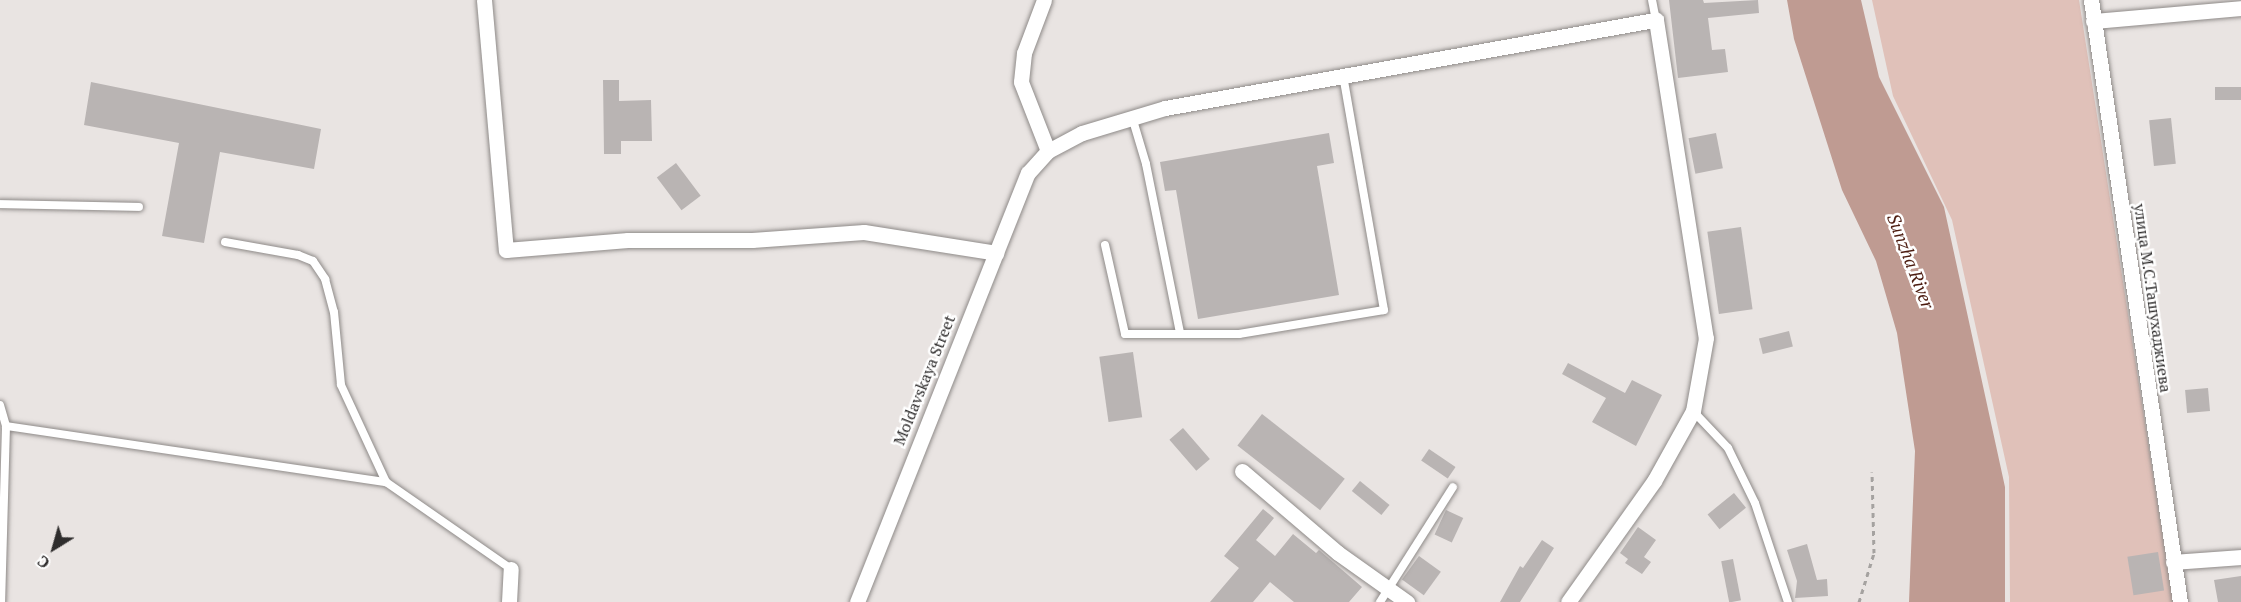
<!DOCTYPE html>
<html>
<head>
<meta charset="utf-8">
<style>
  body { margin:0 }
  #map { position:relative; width:2241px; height:602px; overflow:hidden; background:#e9e4e2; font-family:"PT Serif",serif }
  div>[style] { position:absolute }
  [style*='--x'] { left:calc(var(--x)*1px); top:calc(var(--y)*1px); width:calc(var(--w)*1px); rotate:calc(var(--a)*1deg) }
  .green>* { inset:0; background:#e0c1b9 }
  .water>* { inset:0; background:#bf9b92 }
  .building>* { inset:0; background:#b9b4b3; transform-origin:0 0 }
  .path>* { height:3px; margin-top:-1.5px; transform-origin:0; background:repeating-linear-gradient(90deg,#a5a2a0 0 4.5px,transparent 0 9px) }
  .roads { filter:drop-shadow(0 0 2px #8e8a88) drop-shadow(0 0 2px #8e8a88) }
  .lane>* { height:8px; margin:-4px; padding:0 4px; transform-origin:4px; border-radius:4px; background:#fff }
  .street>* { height:15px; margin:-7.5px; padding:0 7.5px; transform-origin:7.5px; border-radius:7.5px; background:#fff }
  span { translate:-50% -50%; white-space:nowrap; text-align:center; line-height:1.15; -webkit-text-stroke:5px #fff; paint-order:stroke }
  .street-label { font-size:16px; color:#2f2d2d }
  .water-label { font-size:18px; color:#4c1c10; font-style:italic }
  .north { position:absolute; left:24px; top:518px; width:60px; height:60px; -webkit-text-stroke:4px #fff; paint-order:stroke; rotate:217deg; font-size:16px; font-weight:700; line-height:24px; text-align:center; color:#2f2d2d }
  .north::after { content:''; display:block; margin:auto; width:21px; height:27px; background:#2f2d2d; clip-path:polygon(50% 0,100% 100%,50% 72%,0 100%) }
</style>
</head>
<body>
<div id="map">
  <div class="green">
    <div style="clip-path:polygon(1872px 0,2079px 0,2173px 602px,2010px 602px,2009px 477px,1952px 220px,1893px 96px)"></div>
  </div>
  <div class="water">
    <div style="clip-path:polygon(1787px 0,1861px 0,1879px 77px,1944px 207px,2005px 487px,2005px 602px,1909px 602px,1915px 451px,1897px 333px,1876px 261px,1842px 190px,1794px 39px)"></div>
  </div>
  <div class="building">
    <div style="clip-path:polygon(1669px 0,1703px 0,1704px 3px,1758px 0,1759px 13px,1708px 18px,1712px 50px,1725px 49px,1728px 72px,1678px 78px)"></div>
    <div style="clip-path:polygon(603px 80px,619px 80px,619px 101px,651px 100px,652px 141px,621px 141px,621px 154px,604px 154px)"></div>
    <div style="clip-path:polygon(91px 82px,321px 129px,314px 169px,220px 152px,204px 243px,162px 236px,179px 143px,84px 125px)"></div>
    <div style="left:2241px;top:87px;width:13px;height:26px;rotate:90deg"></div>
    <div style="left:2171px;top:118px;width:46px;height:22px;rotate:84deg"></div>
    <div style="clip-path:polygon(1329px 133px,1334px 163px,1317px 166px,1339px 295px,1198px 319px,1176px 190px,1165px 191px,1160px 162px)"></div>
    <div style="left:1716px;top:133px;width:36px;height:28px;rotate:79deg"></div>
    <div style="left:676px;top:163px;width:41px;height:24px;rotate:53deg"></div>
    <div style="left:1741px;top:227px;width:83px;height:34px;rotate:82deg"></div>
    <div style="left:1789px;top:331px;width:16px;height:31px;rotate:76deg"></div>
    <div style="left:1133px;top:352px;width:66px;height:34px;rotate:82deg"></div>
    <div style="clip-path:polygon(1568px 363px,1625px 393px,1632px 380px,1662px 395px,1636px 446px,1592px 422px,1606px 398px,1562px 374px)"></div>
    <div style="left:2208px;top:388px;width:23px;height:23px;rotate:85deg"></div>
    <div style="left:1262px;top:414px;width:105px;height:40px;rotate:38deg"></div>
    <div style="left:1183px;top:428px;width:41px;height:18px;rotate:49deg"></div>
    <div style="left:1429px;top:449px;width:32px;height:14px;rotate:34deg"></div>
    <div style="left:1360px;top:481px;width:38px;height:13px;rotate:39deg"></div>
    <div style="left:1734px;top:493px;width:19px;height:34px;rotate:51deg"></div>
    <div style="clip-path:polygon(1263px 509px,1274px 518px,1256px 540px,1275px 556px,1293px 534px,1316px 553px,1319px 550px,1362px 587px,1349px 602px,1294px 602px,1270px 582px,1253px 602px,1210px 602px,1239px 568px,1224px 556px)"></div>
    <div style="left:1446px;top:510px;width:19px;height:27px;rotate:25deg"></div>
    <div style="clip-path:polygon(1638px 527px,1656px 540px,1644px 557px,1651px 562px,1642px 574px,1625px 563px,1628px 559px,1620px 553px)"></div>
    <div style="clip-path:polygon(1542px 540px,1554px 548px,1520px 602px,1500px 602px,1520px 566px,1523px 568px)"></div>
    <div style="clip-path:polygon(1807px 544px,1817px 580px,1827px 579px,1828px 596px,1795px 598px,1797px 581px,1787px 550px)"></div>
    <div style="left:2158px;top:552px;width:39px;height:31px;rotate:81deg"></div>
    <div style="left:1419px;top:556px;width:27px;height:29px;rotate:36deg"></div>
    <div style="left:1733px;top:559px;width:42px;height:12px;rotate:79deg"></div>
    <div style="clip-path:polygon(2241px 576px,2241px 602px,2218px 602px,2214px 580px)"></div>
  </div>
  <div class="path">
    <div style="--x:1859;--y:602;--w:51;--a:-73"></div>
    <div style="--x:1874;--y:553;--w:81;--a:-91.4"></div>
  </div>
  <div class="roads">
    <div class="lane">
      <div style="--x:1652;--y:0;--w:20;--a:79"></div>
      <div style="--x:1132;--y:117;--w:49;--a:73.4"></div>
      <div style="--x:1146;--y:164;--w:172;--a:78.6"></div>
      <div style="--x:0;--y:204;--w:139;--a:1.2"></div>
      <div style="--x:225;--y:242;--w:74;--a:10.1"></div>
      <div style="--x:298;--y:255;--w:16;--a:22"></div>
      <div style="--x:313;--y:261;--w:22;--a:56"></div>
      <div style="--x:325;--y:279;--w:34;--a:75"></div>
      <div style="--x:334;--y:312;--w:73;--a:84.5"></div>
      <div style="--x:341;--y:385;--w:107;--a:65.1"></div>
      <div style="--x:1105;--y:245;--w:91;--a:77.3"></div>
      <div style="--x:1125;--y:334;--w:114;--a:0"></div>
      <div style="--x:1239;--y:334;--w:147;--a:-9.4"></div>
      <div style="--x:1384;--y:310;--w:239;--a:-99.9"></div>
      <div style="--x:0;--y:405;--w:22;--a:74"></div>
      <div style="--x:6;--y:426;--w:176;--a:91.6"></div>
      <div style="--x:1693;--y:411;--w:51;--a:46.6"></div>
      <div style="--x:1728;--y:448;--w:61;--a:63.9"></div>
      <div style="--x:1755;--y:503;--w:104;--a:71.6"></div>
      <div style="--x:6;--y:426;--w:384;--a:8.4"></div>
      <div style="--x:386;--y:482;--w:152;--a:34.8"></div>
      <div style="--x:1380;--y:602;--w:136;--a:-57.6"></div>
    </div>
    <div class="street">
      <div style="--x:484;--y:0;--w:251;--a:85"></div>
      <div style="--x:506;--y:250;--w:122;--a:-4.7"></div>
      <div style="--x:628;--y:240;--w:124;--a:0"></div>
      <div style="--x:752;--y:240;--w:112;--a:-4.1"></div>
      <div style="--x:864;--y:232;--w:134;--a:9"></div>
      <div style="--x:1044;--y:0;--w:57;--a:110.7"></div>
      <div style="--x:1024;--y:53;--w:29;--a:96"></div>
      <div style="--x:1021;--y:82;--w:74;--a:68.6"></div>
      <div style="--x:2091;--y:0;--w:609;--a:81.59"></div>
      <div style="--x:2093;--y:21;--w:149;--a:-5"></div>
      <div style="--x:1242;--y:471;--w:126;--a:40.5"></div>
      <div style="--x:1338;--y:553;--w:85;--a:35.4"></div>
      <div style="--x:2173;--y:562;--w:68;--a:-4.2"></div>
      <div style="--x:509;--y:602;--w:33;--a:-87"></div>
      <div style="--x:857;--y:602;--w:462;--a:-68.3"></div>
      <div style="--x:1028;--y:173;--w:30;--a:-48"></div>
      <div style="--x:1048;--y:151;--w:38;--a:-28"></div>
      <div style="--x:1082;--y:133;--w:87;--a:-16.8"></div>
      <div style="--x:1165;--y:108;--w:499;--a:-10.2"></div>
      <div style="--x:1656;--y:20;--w:322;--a:81.1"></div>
      <div style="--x:1706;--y:338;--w:74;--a:100.1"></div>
      <div style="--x:1693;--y:411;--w:80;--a:119.1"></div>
      <div style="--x:1654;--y:481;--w:148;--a:125.4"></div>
    </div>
  </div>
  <div class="street-label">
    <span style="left:2153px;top:298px;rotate:82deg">улица М.С.Ташухаджиева</span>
    <span style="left:924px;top:380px;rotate:-68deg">Moldavskaya Street</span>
  </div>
  <div class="water-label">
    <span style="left:1911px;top:261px;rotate:69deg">Sunzha River</span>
  </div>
  <div class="north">С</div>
</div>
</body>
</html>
